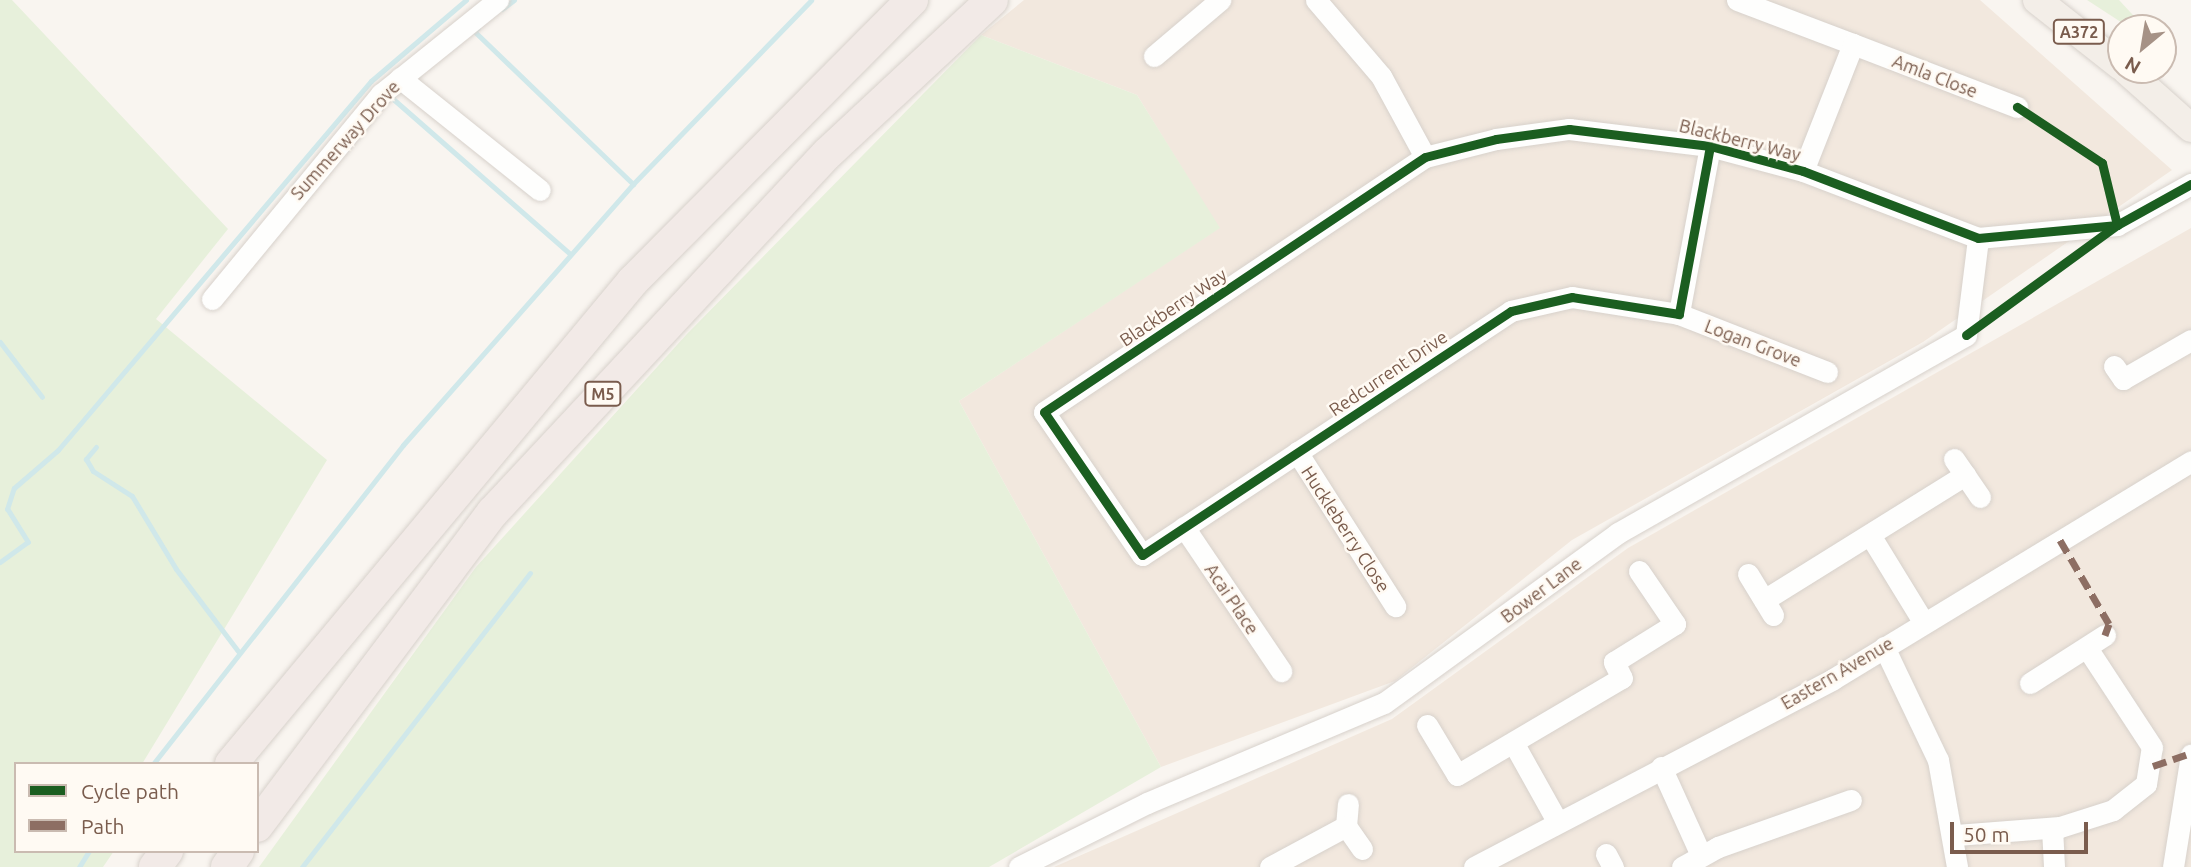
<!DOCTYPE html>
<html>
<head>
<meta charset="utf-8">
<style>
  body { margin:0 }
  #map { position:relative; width:2191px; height:867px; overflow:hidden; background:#f9f5f0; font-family:Ubuntu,sans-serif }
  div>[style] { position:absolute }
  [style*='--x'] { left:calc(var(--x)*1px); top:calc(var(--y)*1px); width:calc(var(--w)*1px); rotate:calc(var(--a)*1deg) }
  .residential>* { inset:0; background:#f2e8de }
  .green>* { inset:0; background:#e7f0db }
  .stream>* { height:5px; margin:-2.5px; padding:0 2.5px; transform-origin:2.5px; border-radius:2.5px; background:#d0e8ea }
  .roads { filter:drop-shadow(0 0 2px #d7d1cb) drop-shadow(0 0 2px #d7d1cb) }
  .minor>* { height:21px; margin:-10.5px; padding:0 10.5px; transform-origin:10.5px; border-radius:10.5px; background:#fefefd }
  .major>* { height:28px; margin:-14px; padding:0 14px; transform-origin:14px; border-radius:14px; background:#f3eee8 }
  .highway>* { height:32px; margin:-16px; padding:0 16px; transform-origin:16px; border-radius:16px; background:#f2eae7 }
  .quiet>* { height:7px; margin-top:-3.5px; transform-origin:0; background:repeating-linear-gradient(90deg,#8d6e63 0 14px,transparent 0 21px) }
  .cycleway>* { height:9px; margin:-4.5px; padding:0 4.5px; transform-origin:4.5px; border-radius:4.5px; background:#1b5e20 }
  span { translate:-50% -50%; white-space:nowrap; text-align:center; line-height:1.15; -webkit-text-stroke:5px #fffaf3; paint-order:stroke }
  .shield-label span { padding:2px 5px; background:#fffaf3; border:2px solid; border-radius:5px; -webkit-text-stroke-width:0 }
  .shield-label { font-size:16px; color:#7a5c4d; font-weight:700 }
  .street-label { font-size:18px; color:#7a5c4d }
  .legend { position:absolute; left:14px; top:762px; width:245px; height:91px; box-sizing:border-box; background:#fffaf3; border:2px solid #cabbb1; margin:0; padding:9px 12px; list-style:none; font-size:21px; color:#7a5c4d }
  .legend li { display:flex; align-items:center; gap:14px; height:35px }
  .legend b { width:35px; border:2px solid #cabbb1 }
  .north { position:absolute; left:2107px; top:14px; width:70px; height:70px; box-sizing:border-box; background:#fffaf3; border:2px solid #cabbb1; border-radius:50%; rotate:210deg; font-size:19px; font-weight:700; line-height:28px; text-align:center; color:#7a5c4d }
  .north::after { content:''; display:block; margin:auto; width:24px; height:32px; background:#a69286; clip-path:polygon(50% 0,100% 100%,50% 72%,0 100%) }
  .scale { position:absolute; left:1950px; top:822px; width:138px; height:32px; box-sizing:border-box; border:4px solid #7a5c4d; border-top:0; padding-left:9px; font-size:21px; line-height:24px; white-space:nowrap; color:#7a5c4d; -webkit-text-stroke:5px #fffaf3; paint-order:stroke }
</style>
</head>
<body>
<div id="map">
  <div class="residential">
    <div style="clip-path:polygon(1024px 0,1980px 0,2172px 170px,1923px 342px,1572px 540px,1395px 681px,1161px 767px,959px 401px,1219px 228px,1137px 95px,981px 35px)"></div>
    <div style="clip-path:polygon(2191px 228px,2191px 867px,1054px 867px,1392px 719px,1628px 548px)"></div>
  </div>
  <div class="green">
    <div style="clip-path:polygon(0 0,12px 0,228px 229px,156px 319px,327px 460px,142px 764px,16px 764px,16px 851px,114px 851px,103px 867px,0 867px)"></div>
    <div style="clip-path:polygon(2087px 0,2119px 0,2145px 28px,2130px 28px)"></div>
    <div style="clip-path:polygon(981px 35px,1137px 95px,1220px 228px,959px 401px,1161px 767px,989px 867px,259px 867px,476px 567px,686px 335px)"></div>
  </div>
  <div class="stream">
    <div style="--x:502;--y:9;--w:15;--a:-37"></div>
    <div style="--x:478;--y:28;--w:5;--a:143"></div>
    <div style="--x:474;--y:31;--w:221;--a:43.9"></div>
    <div style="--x:392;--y:98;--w:237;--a:41.2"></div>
    <div style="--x:0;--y:342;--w:69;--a:52.6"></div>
    <div style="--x:96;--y:447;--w:16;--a:130"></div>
    <div style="--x:86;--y:459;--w:14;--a:60"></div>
    <div style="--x:93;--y:471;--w:46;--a:32.7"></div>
    <div style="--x:132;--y:496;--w:85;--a:58.9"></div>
    <div style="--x:176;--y:569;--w:103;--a:52.9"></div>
    <div style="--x:0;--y:562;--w:34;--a:-36"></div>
    <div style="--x:28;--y:542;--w:39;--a:-122"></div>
    <div style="--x:7;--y:509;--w:22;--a:-72"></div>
    <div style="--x:14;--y:488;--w:58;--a:-40.8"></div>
    <div style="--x:58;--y:450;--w:484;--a:-49.7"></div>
    <div style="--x:371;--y:81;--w:125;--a:-40.5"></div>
    <div style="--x:153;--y:764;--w:405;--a:-51.9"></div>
    <div style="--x:403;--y:445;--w:348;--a:-48.6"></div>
    <div style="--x:633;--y:184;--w:256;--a:-45.9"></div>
    <div style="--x:79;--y:867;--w:19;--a:-58"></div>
    <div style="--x:302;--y:867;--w:372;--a:-52.2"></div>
  </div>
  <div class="roads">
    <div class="minor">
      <div style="--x:1316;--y:0;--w:100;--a:49.5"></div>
      <div style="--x:1381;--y:76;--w:92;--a:61.5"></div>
      <div style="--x:1737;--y:0;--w:124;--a:20.8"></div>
      <div style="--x:1853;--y:44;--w:136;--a:111.5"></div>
      <div style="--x:1853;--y:44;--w:176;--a:21"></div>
      <div style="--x:1154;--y:56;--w:87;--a:-40.3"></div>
      <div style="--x:400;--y:78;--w:179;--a:38.7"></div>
      <div style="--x:1710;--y:146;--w:171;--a:100.5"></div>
      <div style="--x:1679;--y:314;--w:108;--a:-171"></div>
      <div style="--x:1572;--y:297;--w:63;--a:167.1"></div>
      <div style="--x:1511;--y:311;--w:442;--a:146.5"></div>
      <div style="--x:1142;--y:555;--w:173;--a:-124.4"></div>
      <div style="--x:1044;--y:412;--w:458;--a:-33.8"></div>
      <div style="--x:1425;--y:157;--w:73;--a:-14.2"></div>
      <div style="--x:1496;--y:139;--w:74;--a:-7.8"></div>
      <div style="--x:1569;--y:129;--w:142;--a:6.9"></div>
      <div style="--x:1710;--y:146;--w:96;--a:15"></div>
      <div style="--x:1803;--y:171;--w:187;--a:20.9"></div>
      <div style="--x:1978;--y:238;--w:140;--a:-5.3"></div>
      <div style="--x:2117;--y:225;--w:85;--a:-29"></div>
      <div style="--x:212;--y:299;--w:266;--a:-50.5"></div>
      <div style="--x:381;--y:94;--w:150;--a:-38.8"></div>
      <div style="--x:1679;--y:314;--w:159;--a:21.4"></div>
      <div style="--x:2114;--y:366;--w:16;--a:55"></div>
      <div style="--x:2123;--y:379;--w:78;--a:-29.8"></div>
      <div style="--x:1297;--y:452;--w:183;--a:57.5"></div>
      <div style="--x:1954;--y:459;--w:46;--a:55.6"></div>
      <div style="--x:1184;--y:527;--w:174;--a:56"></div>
      <div style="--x:1870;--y:535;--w:103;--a:58.5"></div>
      <div style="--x:1748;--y:574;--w:48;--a:58.6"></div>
      <div style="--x:1764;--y:600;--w:237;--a:-31.9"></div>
      <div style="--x:1884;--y:647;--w:125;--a:64.5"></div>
      <div style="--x:1938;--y:760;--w:109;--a:79.9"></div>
      <div style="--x:2030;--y:683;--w:89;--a:-32.6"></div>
      <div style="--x:1427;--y:725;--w:58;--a:59"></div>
      <div style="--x:1457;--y:775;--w:191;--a:-30.5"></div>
      <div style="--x:1622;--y:678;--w:18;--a:-117"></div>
      <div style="--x:1614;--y:662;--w:72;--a:-31.9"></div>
      <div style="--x:1675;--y:624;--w:64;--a:-124.2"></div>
      <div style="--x:1514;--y:744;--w:88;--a:60.8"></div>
      <div style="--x:1661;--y:767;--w:97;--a:65.6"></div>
      <div style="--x:1346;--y:826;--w:22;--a:-85"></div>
      <div style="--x:2052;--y:828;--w:39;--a:87"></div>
      <div style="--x:1956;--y:835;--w:104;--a:-4.4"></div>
      <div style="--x:2060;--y:827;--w:56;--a:-17.8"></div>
      <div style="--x:2113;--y:810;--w:42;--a:-38.2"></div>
      <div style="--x:2146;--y:784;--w:37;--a:-81"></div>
      <div style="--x:2152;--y:747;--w:118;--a:-123.3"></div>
      <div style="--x:1606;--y:854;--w:15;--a:62"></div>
      <div style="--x:1019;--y:867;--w:143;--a:-26.6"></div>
      <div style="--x:1147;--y:803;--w:257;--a:-22.9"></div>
      <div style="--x:1384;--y:703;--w:289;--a:-36"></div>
      <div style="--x:1618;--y:533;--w:400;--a:-29.6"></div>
      <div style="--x:1966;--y:335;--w:98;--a:-82.9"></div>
      <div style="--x:1270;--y:867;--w:86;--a:-28.3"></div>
      <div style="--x:1346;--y:826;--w:28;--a:55"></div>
      <div style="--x:1474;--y:867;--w:405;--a:-27.6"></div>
      <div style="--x:1833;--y:679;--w:419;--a:-31.3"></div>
      <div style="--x:1682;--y:867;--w:41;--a:-29.1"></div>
      <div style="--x:1718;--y:847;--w:141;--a:-19.5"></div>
      <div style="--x:2173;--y:867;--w:114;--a:-80.9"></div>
    </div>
    <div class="major">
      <div style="--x:2037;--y:0;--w:107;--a:38.2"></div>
      <div style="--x:2126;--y:70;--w:87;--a:41.7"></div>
    </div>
    <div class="highway">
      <div style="--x:231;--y:764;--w:628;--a:-50.23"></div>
      <div style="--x:633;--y:281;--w:396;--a:-45.2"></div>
      <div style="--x:257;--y:826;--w:393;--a:-53.1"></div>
      <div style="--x:493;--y:512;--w:491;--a:-47"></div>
      <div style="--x:828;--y:153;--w:224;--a:-43"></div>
      <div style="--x:155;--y:867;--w:20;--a:-53"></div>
      <div style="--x:227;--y:867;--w:19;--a:-55"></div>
    </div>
  </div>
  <div class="quiet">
    <div style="--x:2060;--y:540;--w:97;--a:59.7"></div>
    <div style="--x:2109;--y:624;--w:12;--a:110"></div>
    <div style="--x:2153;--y:766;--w:40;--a:-18.9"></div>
  </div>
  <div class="cycleway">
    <div style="--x:1710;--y:146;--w:171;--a:100.5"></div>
    <div style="--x:1679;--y:314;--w:108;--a:-171"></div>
    <div style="--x:1572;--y:297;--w:63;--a:167.1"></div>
    <div style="--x:1511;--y:311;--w:442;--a:146.5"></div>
    <div style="--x:1142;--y:555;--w:173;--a:-124.4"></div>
    <div style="--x:1044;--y:412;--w:458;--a:-33.8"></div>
    <div style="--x:1425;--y:157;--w:73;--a:-14.2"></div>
    <div style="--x:1496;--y:139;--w:74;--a:-7.8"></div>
    <div style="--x:1569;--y:129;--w:142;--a:6.9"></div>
    <div style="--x:1710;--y:146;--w:96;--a:15"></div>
    <div style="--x:1803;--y:171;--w:187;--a:20.9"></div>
    <div style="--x:1978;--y:238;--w:140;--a:-5.3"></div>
    <div style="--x:2117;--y:225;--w:85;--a:-29"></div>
    <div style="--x:1966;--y:335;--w:187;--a:-36.1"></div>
    <div style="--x:2117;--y:225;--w:64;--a:-103.6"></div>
    <div style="--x:2102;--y:163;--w:102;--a:-146.6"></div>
  </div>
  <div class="shield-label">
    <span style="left:2079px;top:32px">A372</span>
    <span style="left:603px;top:394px">M5</span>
  </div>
  <div class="street-label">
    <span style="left:1935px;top:76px;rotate:21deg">Amla Close</span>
    <span style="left:345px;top:140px;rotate:-48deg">Summerway Drove</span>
    <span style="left:1740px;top:140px;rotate:14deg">Blackberry Way</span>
    <span style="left:1173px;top:307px;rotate:-34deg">Blackberry Way</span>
    <span style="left:1753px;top:343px;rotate:21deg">Logan Grove</span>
    <span style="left:1388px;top:373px;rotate:-34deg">Redcurrent Drive</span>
    <span style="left:1346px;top:529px;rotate:57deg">Huckleberry Close</span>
    <span style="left:1541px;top:590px;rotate:-37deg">Bower Lane</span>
    <span style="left:1232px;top:599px;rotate:56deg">Acai Place</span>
    <span style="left:1837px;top:673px;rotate:-30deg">Eastern Avenue</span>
  </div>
  <ul class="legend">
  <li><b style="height:9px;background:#1b5e20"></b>Cycle path</li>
  <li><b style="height:9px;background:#8d6e63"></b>Path</li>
  </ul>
  <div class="north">N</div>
  <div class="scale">50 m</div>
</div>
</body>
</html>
